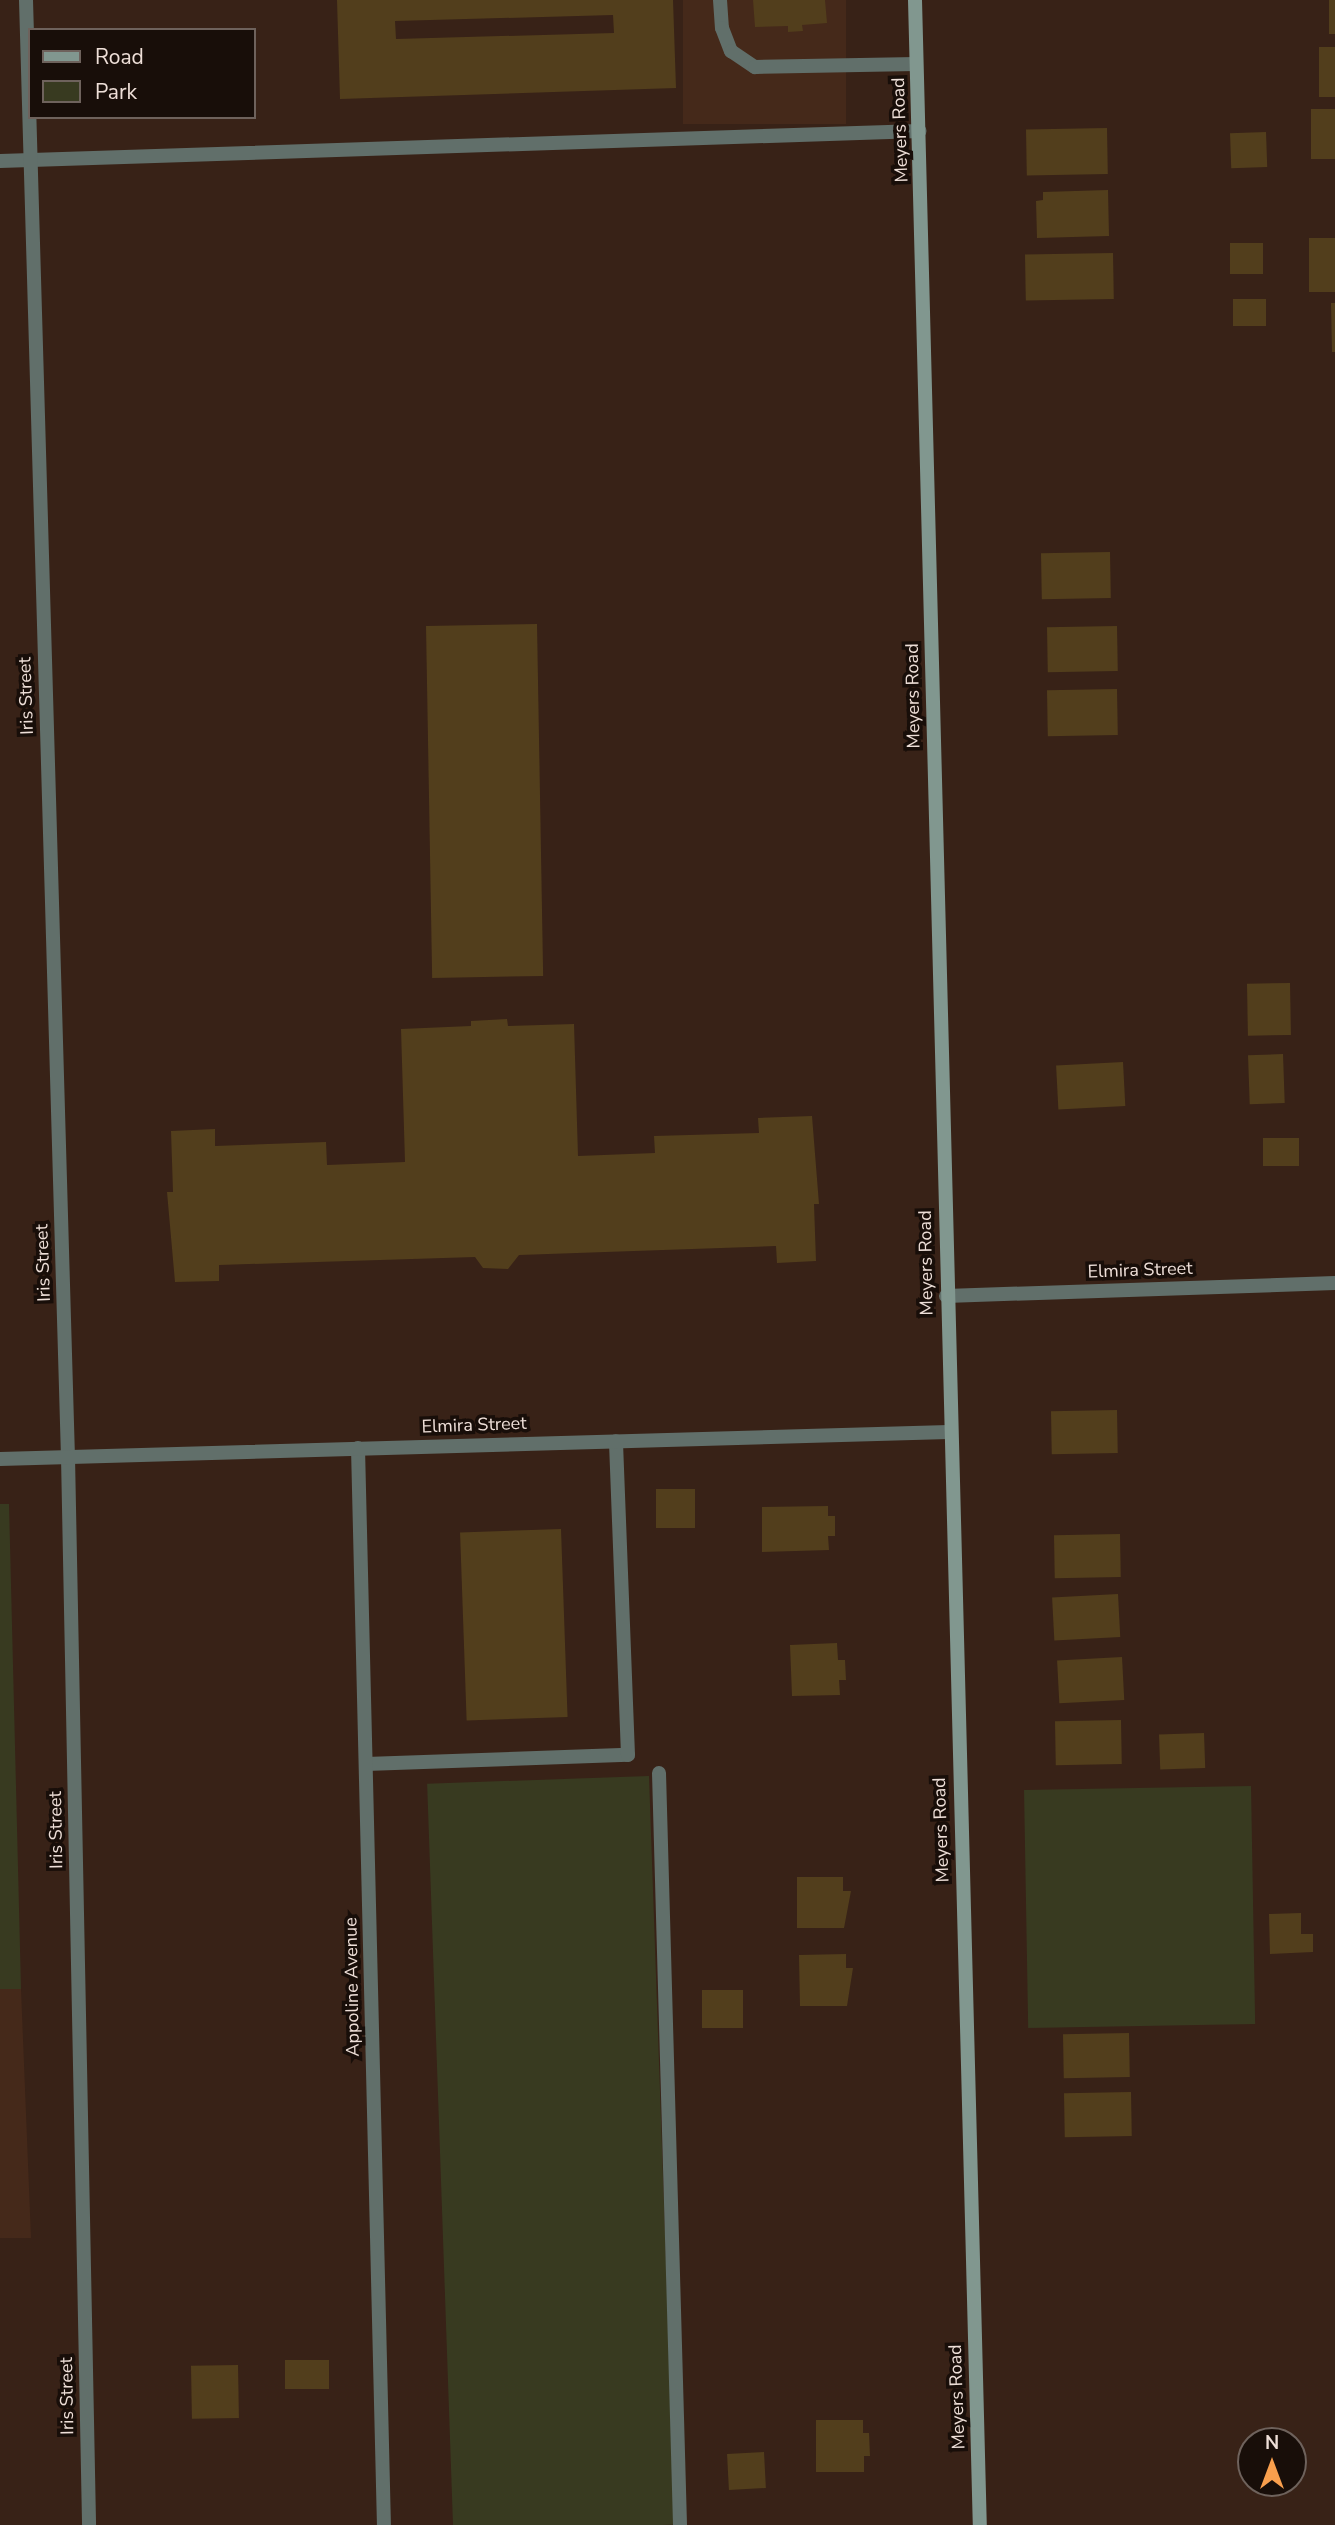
<!DOCTYPE html>
<html>
<head>
<meta charset="utf-8">
<style>
  body { margin:0 }
  #map { position:relative; width:1335px; height:2525px; overflow:hidden; background:#382217; font-family:"Nunito Sans",sans-serif }
  div>[style] { position:absolute }
  [style*='--x'] { left:calc(var(--x)*1px); top:calc(var(--y)*1px); width:calc(var(--w)*1px); rotate:calc(var(--a)*1deg) }
  .built>* { inset:0; background:#45291a; transform-origin:0 0 }
  .green>* { inset:0; background:#383a20; transform-origin:0 0 }
  .building>* { inset:0; background:#523e1c; transform-origin:0 0 }
  .lane>* { height:14px; margin:-7px; padding:0 7px; transform-origin:7px; border-radius:7px; background:#616f6a }
  .street>* { height:14px; margin:-7px; padding:0 7px; transform-origin:7px; border-radius:7px; background:#616f6a }
  .secondary>* { height:14px; margin:-7px; padding:0 7px; transform-origin:7px; border-radius:7px; background:#81978f }
  span { translate:-50% -50%; white-space:nowrap; text-align:center; line-height:1.15; -webkit-text-stroke:7px #180e09; paint-order:stroke }
  .street-label { font-size:18px; color:#eedfd8 }
  .legend { position:absolute; left:28px; top:28px; width:228px; height:91px; box-sizing:border-box; background:#180e09; border:2px solid #6e625c; margin:0; padding:9px 12px; list-style:none; font-size:21px; color:#eedfd8 }
  .legend li { display:flex; align-items:center; gap:14px; height:35px }
  .legend b { width:35px; border:2px solid #6e625c }
  .north { position:absolute; left:1237px; top:2427px; width:70px; height:70px; box-sizing:border-box; background:#180e09; border:2px solid #6e625c; border-radius:50%; rotate:0deg; font-size:19px; font-weight:700; line-height:28px; text-align:center; color:#eedfd8 }
  .north::after { content:''; display:block; margin:auto; width:24px; height:32px; background:#f99f4d; clip-path:polygon(50% 0,100% 100%,50% 72%,0 100%) }
</style>
</head>
<body>
<div id="map">
  <div class="built">
    <div style="left:683px;top:0;width:163px;height:124px"></div>
    <div style="clip-path:polygon(0 1989px,21px 1989px,31px 2238px,0 2238px)"></div>
  </div>
  <div class="green">
    <div style="clip-path:polygon(0 1504px,9px 1504px,21px 1989px,0 1989px)"></div>
    <div style="left:649px;top:1776px;width:749px;height:222px;rotate:88deg"></div>
    <div style="left:1251px;top:1786px;width:238px;height:227px;rotate:89deg"></div>
  </div>
  <div class="building">
    <div style="clip-path:polygon(evenodd,337px 0,673px 0,676px 88px,340px 99px,337px 0,613px 15px,614px 33px,396px 39px,395px 21px,613px 15px)"></div>
    <div style="clip-path:polygon(753px 0,825px 0,827px 23px,802px 25px,803px 31px,788px 32px,788px 26px,755px 27px)"></div>
    <div style="left:1329px;top:0;width:6px;height:34px"></div>
    <div style="left:1319px;top:47px;width:16px;height:50px"></div>
    <div style="left:1335px;top:109px;width:50px;height:24px;rotate:90deg"></div>
    <div style="left:1107px;top:128px;width:46px;height:81px;rotate:89deg"></div>
    <div style="left:1266px;top:132px;width:35px;height:36px;rotate:88deg"></div>
    <div style="clip-path:polygon(1108px 190px,1109px 236px,1037px 238px,1036px 201px,1043px 200px,1043px 192px)"></div>
    <div style="left:1335px;top:238px;width:54px;height:26px;rotate:90deg"></div>
    <div style="left:1230px;top:243px;width:33px;height:31px"></div>
    <div style="left:1113px;top:253px;width:46px;height:88px;rotate:89deg"></div>
    <div style="left:1233px;top:299px;width:33px;height:27px"></div>
    <div style="clip-path:polygon(1331px 303px,1335px 303px,1335px 352px,1332px 352px)"></div>
    <div style="left:1110px;top:552px;width:46px;height:69px;rotate:89deg"></div>
    <div style="left:537px;top:624px;width:352px;height:111px;rotate:89deg"></div>
    <div style="left:1117px;top:626px;width:45px;height:70px;rotate:89deg"></div>
    <div style="left:1117px;top:689px;width:46px;height:70px;rotate:89deg"></div>
    <div style="left:1290px;top:983px;width:52px;height:43px;rotate:89deg"></div>
    <div style="clip-path:polygon(507px 1019px,508px 1026px,574px 1024px,578px 1156px,655px 1153px,654px 1136px,759px 1133px,758px 1118px,812px 1116px,819px 1204px,814px 1204px,816px 1261px,777px 1263px,776px 1246px,519px 1255px,508px 1269px,483px 1268px,475px 1257px,219px 1265px,219px 1281px,175px 1282px,167px 1192px,173px 1192px,171px 1131px,215px 1129px,215px 1146px,326px 1142px,327px 1165px,405px 1162px,401px 1029px,471px 1026px,471px 1021px)"></div>
    <div style="left:1283px;top:1054px;width:49px;height:35px;rotate:88deg"></div>
    <div style="left:1123px;top:1062px;width:44px;height:67px;rotate:87deg"></div>
    <div style="left:1263px;top:1138px;width:36px;height:28px"></div>
    <div style="left:1117px;top:1410px;width:43px;height:66px;rotate:89deg"></div>
    <div style="left:695px;top:1489px;width:39px;height:39px;rotate:90deg"></div>
    <div style="clip-path:polygon(828px 1506px,828px 1516px,835px 1516px,835px 1536px,828px 1536px,829px 1550px,762px 1552px,762px 1507px)"></div>
    <div style="left:561px;top:1529px;width:188px;height:101px;rotate:88deg"></div>
    <div style="left:1120px;top:1534px;width:43px;height:66px;rotate:89deg"></div>
    <div style="left:1118px;top:1594px;width:43px;height:66px;rotate:87deg"></div>
    <div style="clip-path:polygon(837px 1643px,838px 1660px,845px 1660px,846px 1680px,839px 1680px,840px 1695px,792px 1696px,790px 1645px)"></div>
    <div style="left:1122px;top:1657px;width:43px;height:65px;rotate:87deg"></div>
    <div style="left:1121px;top:1720px;width:44px;height:66px;rotate:89deg"></div>
    <div style="left:1204px;top:1733px;width:35px;height:45px;rotate:88deg"></div>
    <div style="clip-path:polygon(797px 1877px,843px 1877px,843px 1891px,851px 1891px,844px 1928px,797px 1928px)"></div>
    <div style="clip-path:polygon(1301px 1913px,1301px 1934px,1313px 1934px,1313px 1952px,1270px 1954px,1269px 1914px)"></div>
    <div style="clip-path:polygon(846px 1954px,846px 1968px,853px 1968px,847px 2006px,800px 2006px,799px 1955px)"></div>
    <div style="left:743px;top:1990px;width:38px;height:41px;rotate:90deg"></div>
    <div style="left:1129px;top:2033px;width:44px;height:66px;rotate:89deg"></div>
    <div style="left:1131px;top:2092px;width:44px;height:67px;rotate:89deg"></div>
    <div style="left:285px;top:2360px;width:44px;height:29px"></div>
    <div style="left:238px;top:2365px;width:53px;height:47px;rotate:89deg"></div>
    <div style="clip-path:polygon(816px 2420px,863px 2420px,863px 2433px,869px 2433px,870px 2456px,864px 2456px,864px 2472px,816px 2472px)"></div>
    <div style="left:764px;top:2452px;width:36px;height:37px;rotate:87deg"></div>
  </div>
  <div class="lane">
    <div style="--x:720;--y:0;--w:28;--a:86"></div>
    <div style="--x:722;--y:28;--w:25;--a:69"></div>
    <div style="--x:731;--y:51;--w:29;--a:34"></div>
    <div style="--x:755;--y:67;--w:161;--a:-1.1"></div>
    <div style="--x:0;--y:161;--w:920;--a:-1.87"></div>
    <div style="--x:366;--y:1764;--w:262;--a:-2"></div>
    <div style="--x:628;--y:1755;--w:314;--a:-92.2"></div>
    <div style="--x:659;--y:1773;--w:752;--a:88.4"></div>
  </div>
  <div class="street">
    <div style="--x:26;--y:0;--w:1458;--a:88.35"></div>
    <div style="--x:68;--y:1457;--w:1068;--a:88.87"></div>
    <div style="--x:946;--y:1296;--w:389;--a:-1.9"></div>
    <div style="--x:358;--y:1448;--w:1077;--a:88.62"></div>
    <div style="--x:0;--y:1459;--w:949;--a:-1.63"></div>
  </div>
  <div class="secondary">
    <div style="--x:915;--y:0;--w:2526;--a:88.53"></div>
  </div>
  <div class="street-label">
    <span style="left:900px;top:130px;rotate:-92deg">Meyers Road</span>
    <span style="left:26px;top:696px;rotate:-92deg">Iris Street</span>
    <span style="left:913px;top:696px;rotate:-91deg">Meyers Road</span>
    <span style="left:43px;top:1263px;rotate:-92deg">Iris Street</span>
    <span style="left:926px;top:1263px;rotate:-91deg">Meyers Road</span>
    <span style="left:1140px;top:1270px;rotate:-2deg">Elmira Street</span>
    <span style="left:474px;top:1425px;rotate:-2deg">Elmira Street</span>
    <span style="left:56px;top:1830px;rotate:-91deg">Iris Street</span>
    <span style="left:941px;top:1830px;rotate:-92deg">Meyers Road</span>
    <span style="left:352px;top:1987px;rotate:-91deg">Appoline Avenue</span>
    <span style="left:67px;top:2396px;rotate:-91deg">Iris Street</span>
    <span style="left:957px;top:2397px;rotate:-92deg">Meyers Road</span>
  </div>
  <ul class="legend">
  <li><b style="height:9px;background:#81978f"></b>Road</li>
  <li><b style="height:19px;background:#383a20"></b>Park</li>
  </ul>
  <div class="north">N</div>
</div>
</body>
</html>
